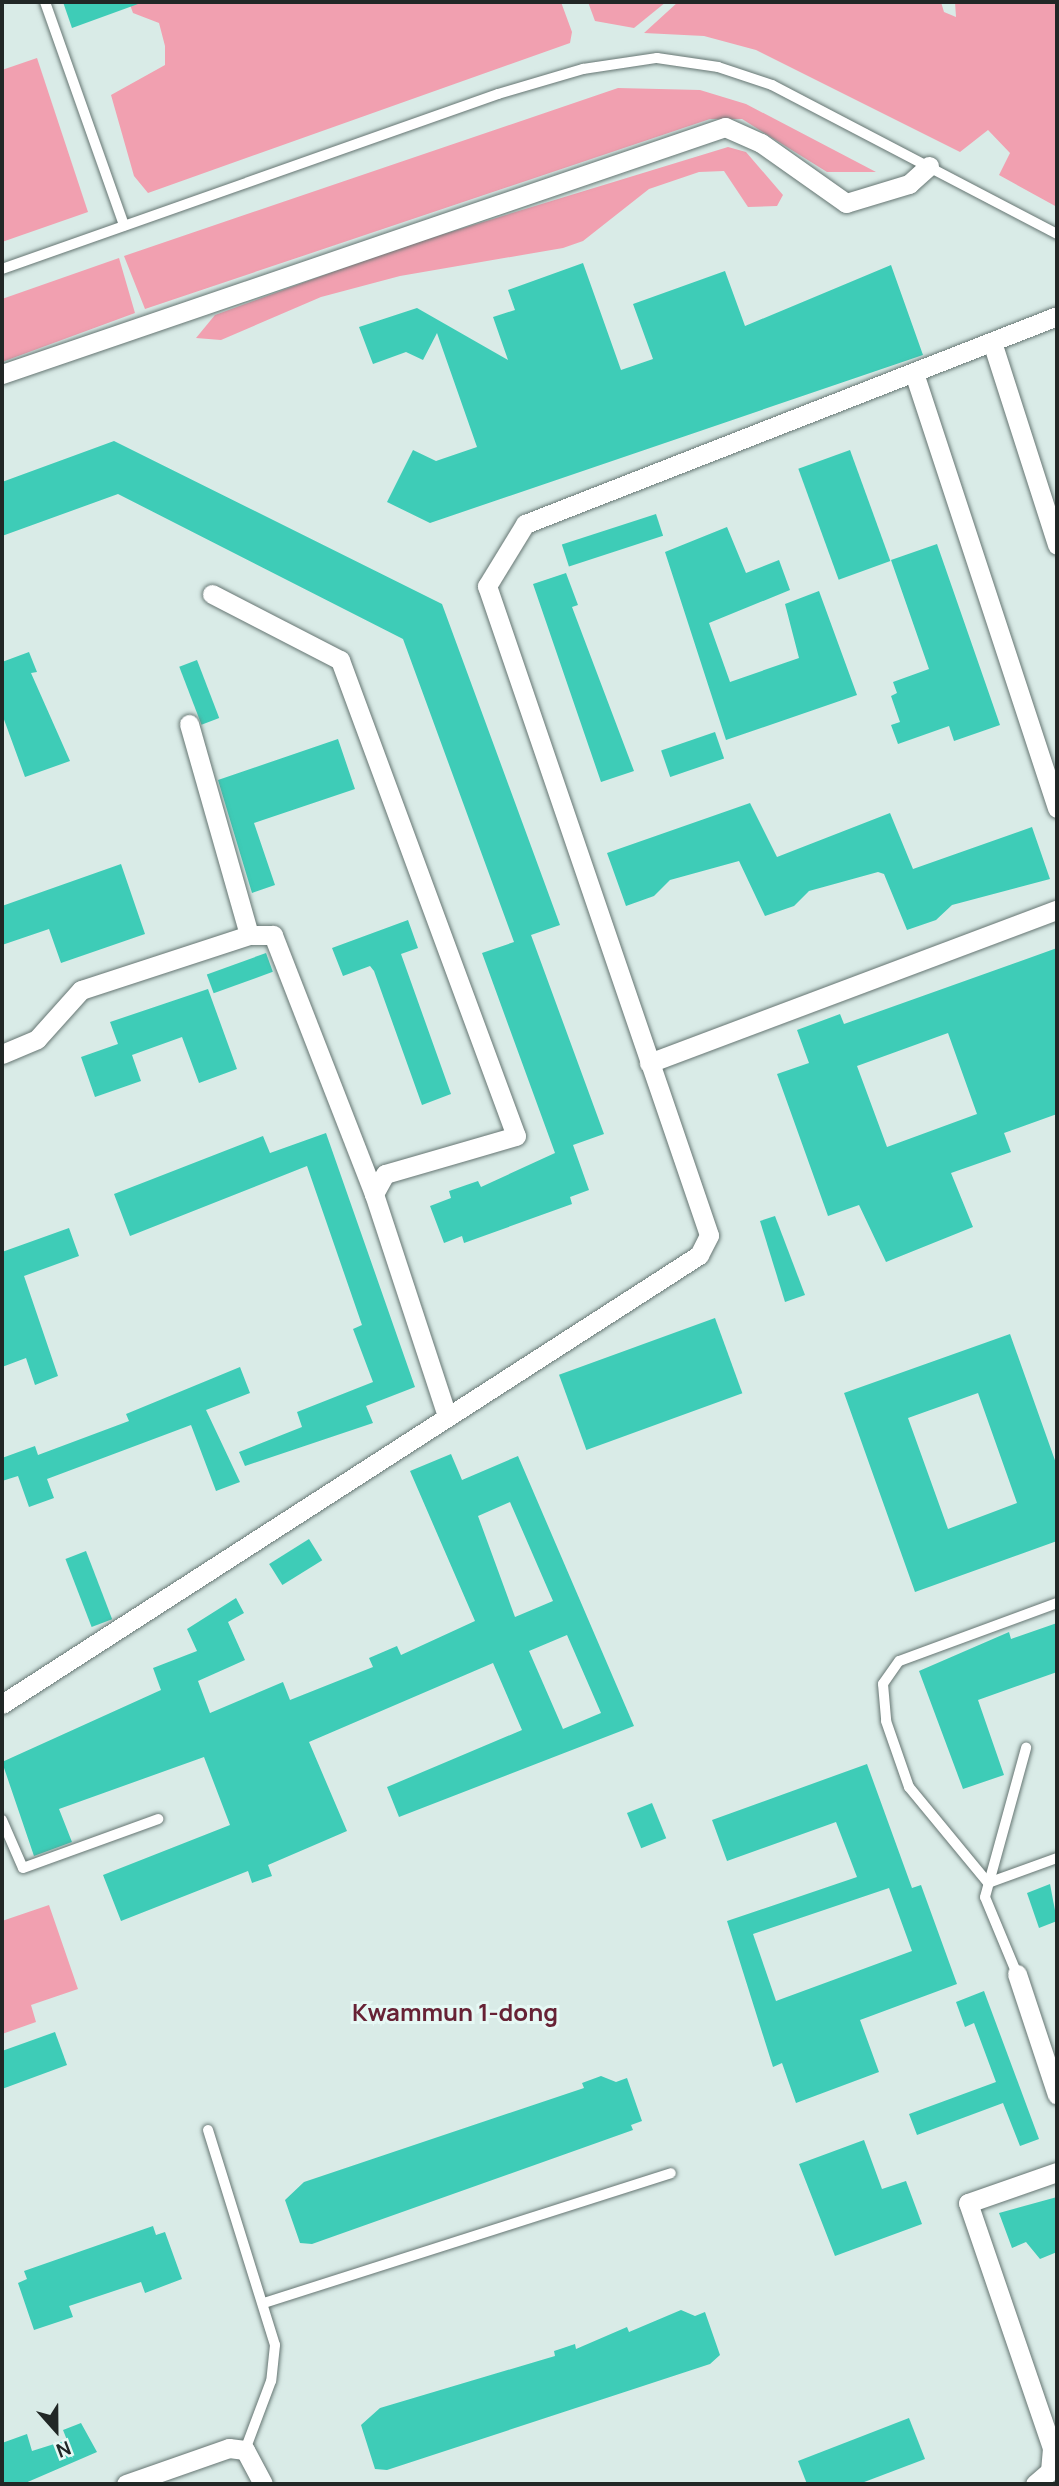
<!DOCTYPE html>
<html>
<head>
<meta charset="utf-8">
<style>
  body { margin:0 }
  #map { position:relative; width:1059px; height:2486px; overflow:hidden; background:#d9ebe7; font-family:Manrope,sans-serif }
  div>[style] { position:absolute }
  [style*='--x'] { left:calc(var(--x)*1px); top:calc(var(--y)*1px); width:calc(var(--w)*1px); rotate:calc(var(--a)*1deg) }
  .green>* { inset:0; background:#f1a0b0 }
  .building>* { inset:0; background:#3eccb7; transform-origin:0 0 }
  .roads { filter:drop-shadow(0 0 2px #667673) drop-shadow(0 0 2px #667673) }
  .service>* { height:10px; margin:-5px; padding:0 5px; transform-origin:5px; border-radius:5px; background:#fff }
  .minor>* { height:19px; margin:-9.5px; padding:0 9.5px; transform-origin:9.5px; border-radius:9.5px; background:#fff }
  span { translate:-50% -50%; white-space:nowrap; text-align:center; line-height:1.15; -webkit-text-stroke:6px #e6f8f4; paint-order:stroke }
  .quarter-label { font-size:24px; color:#672235; font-weight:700 }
  .frame { position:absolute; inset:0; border:4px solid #212726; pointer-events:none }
  .north { position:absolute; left:21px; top:2395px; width:70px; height:70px; -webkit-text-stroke:5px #e6f8f4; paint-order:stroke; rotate:159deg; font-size:19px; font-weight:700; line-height:28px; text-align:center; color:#212726 }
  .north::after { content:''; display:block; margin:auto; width:24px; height:32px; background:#212726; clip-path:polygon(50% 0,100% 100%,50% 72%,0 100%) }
</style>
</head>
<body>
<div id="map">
  <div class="green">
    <div style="clip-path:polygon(129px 2px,561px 2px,572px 32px,570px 43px,148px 193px,134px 176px,111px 95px,165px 65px,165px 46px,159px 23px,133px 13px)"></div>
    <div style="clip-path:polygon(588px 2px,666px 2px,634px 28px,595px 21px)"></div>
    <div style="clip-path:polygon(678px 2px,941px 2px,944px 12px,956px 17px,955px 2px,1057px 2px,1057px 207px,999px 175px,1010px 153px,988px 130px,960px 152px,756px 50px,704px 36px,644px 33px)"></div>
    <div style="clip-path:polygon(37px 58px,88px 212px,2px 242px,2px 70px)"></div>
    <div style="clip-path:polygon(618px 88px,700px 90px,746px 104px,876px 172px,827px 172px,742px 119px,710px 119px,145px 309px,124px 256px)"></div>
    <div style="clip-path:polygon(728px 147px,746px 152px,783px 195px,777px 206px,748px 207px,724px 171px,699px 172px,649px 189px,583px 241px,563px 248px,400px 276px,321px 297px,221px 340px,196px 338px,215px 315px,398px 248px)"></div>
    <div style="clip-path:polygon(119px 258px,135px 313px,2px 362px,2px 299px)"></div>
    <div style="clip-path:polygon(49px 1905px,78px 1989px,31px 2005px,36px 2022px,2px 2034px,2px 1921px)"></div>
  </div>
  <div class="building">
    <div style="clip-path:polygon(63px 2px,138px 2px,138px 4px,72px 28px)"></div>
    <div style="clip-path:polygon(583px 263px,621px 370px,653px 359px,633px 304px,725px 271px,745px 326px,891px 265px,923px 355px,430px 523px,387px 502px,413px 450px,436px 461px,477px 447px,437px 333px,423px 360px,406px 352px,373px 364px,359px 327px,417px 308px,508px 360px,493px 317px,515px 310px,508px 290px)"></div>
    <div style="clip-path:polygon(114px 441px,442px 604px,560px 925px,531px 935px,604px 1134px,573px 1145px,589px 1190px,570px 1197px,572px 1204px,464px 1243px,462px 1236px,444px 1243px,430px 1206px,451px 1198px,449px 1191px,478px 1181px,481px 1187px,555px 1153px,482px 953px,514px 942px,403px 639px,118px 494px,2px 536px,2px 482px)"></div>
    <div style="left:850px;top:450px;width:118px;height:55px;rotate:70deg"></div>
    <div style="left:656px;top:514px;width:23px;height:99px;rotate:72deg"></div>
    <div style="clip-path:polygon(727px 527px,746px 573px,779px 560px,790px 590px,709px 623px,730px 682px,799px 658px,785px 604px,819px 591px,857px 695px,726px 740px,665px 552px)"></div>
    <div style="clip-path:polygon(937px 544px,1000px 725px,954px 741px,949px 726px,898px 744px,891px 725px,900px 722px,891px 696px,897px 693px,893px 682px,929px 669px,891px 560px)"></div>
    <div style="clip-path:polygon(566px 573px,578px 605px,572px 607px,634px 771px,601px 782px,533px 584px)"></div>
    <div style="clip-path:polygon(29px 652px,37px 672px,31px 673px,70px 761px,25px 777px,2px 714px,2px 662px)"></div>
    <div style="left:197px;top:660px;width:62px;height:19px;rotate:69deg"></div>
    <div style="left:715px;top:732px;width:28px;height:57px;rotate:71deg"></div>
    <div style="clip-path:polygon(338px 739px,355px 789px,254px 823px,275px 885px,252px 893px,218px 780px)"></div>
    <div style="clip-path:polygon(750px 803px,777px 857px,890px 813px,913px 869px,1032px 827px,1050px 879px,952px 905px,936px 920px,907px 930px,884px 874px,878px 872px,809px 891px,794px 906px,765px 916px,739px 861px,670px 880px,654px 896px,626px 906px,607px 853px)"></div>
    <div style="clip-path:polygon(121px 864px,145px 934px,61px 963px,49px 929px,2px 945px,2px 906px)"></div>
    <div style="clip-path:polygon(408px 920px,418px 948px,401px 954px,451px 1094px,422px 1105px,374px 971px,370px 966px,343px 976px,332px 948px)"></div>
    <div style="clip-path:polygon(evenodd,1057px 948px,1057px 1114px,1004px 1133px,1011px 1152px,951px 1173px,973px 1227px,886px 1262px,859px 1205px,828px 1216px,777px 1074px,809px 1063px,797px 1030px,840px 1014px,844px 1024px,1057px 948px,948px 1033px,977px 1114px,887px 1147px,857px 1066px,948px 1033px)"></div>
    <div style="left:266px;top:953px;width:20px;height:63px;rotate:70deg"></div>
    <div style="clip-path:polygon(208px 989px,237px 1069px,199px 1083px,182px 1037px,132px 1055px,141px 1081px,95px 1097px,81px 1057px,118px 1044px,110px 1022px)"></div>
    <div style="clip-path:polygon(326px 1133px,415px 1387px,366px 1406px,373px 1423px,245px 1466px,239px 1452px,302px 1427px,297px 1412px,373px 1382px,353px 1329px,362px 1325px,307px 1166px,130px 1236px,114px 1194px,263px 1136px,270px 1153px)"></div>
    <div style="clip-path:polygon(775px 1216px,805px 1295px,785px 1302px,760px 1221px)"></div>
    <div style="clip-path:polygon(69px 1228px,79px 1256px,24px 1276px,58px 1376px,35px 1385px,26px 1358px,2px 1367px,2px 1252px)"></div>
    <div style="left:715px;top:1318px;width:80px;height:166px;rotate:70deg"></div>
    <div style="clip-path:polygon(evenodd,1010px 1334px,1057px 1466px,1057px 1541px,915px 1592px,844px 1393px,1010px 1334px,978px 1393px,1017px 1503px,948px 1529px,908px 1418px,978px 1393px)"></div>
    <div style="clip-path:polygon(240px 1367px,250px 1393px,206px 1410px,240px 1482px,216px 1491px,191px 1425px,47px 1479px,54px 1498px,29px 1507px,18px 1476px,2px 1481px,2px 1458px,35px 1446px,38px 1455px,129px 1421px,126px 1414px)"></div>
    <div style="clip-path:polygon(evenodd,451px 1454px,462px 1480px,518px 1456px,634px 1726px,399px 1817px,387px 1787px,522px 1730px,493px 1663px,309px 1742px,347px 1831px,268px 1865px,272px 1876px,252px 1883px,248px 1871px,121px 1921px,103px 1875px,230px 1825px,204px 1757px,59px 1809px,72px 1842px,34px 1856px,2px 1762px,161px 1690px,153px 1668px,197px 1651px,187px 1629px,236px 1598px,244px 1613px,228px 1622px,245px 1660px,198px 1681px,210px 1713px,283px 1682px,290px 1700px,373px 1667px,369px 1658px,397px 1646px,401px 1655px,475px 1621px,410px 1471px,451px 1454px,510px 1502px,553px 1601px,515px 1617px,478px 1516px,510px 1502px,451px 1454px,567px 1635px,601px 1713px,563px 1729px,529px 1651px,567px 1635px)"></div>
    <div style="left:309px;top:1539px;width:25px;height:47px;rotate:58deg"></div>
    <div style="left:86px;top:1551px;width:73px;height:22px;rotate:69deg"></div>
    <div style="clip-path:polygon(1057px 1623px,1057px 1672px,978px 1700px,1004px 1775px,963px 1789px,919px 1671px,1009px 1632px,1011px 1639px)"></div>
    <div style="clip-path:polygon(evenodd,867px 1764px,912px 1888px,921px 1885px,957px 1984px,860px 2020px,879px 2072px,796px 2103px,782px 2063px,773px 2067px,727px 1921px,857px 1877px,836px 1822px,727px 1861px,712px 1820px,867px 1764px,889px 1888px,912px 1951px,776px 2001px,753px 1934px,889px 1888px)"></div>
    <div style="left:652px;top:1803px;width:38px;height:27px;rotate:68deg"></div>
    <div style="clip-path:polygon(1050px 1884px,1057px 1921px,1039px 1928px,1027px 1893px)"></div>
    <div style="clip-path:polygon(984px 1991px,1039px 2139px,1020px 2146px,1003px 2103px,917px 2135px,909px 2114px,996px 2082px,974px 2023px,965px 2027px,956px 2002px)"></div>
    <div style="clip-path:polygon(55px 2032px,67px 2065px,2px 2089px,2px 2051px)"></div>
    <div style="clip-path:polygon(601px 2076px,616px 2082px,627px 2078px,642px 2121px,631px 2125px,633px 2130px,312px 2244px,300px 2243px,285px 2200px,304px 2182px,584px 2088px,582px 2083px)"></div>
    <div style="clip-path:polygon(864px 2140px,882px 2189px,906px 2181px,922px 2224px,835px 2256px,799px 2164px)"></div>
    <div style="clip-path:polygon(1057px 2197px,1057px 2252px,1040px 2259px,1026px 2242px,1012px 2248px,999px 2213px)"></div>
    <div style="clip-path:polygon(153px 2226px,156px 2235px,165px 2232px,182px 2279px,145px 2293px,141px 2282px,69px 2306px,73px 2317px,34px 2330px,18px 2283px,27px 2279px,24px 2271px)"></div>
    <div style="clip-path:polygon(681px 2310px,695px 2316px,705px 2312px,720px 2355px,710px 2364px,387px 2470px,375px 2469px,361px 2425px,380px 2408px,555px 2356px,554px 2351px,575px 2344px,576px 2349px,627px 2327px,629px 2332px)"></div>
    <div style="clip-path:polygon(909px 2418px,925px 2459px,859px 2484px,807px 2484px,798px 2461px)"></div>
    <div style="clip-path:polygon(81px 2423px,97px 2452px,23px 2484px,2px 2484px,2px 2443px,27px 2434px,32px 2451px,67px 2440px,63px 2430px)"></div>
  </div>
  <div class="roads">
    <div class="service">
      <div style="--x:45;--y:2;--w:237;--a:70.5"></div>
      <div style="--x:2;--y:269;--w:526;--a:-19.43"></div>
      <div style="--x:498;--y:94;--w:89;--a:-16.4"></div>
      <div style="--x:583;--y:69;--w:75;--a:-8.5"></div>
      <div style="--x:657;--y:58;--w:62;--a:8.4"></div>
      <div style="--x:718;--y:67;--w:57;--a:18.4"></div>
      <div style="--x:772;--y:85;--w:322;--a:27.6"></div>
      <div style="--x:1057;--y:1603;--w:168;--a:159.8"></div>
      <div style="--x:899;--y:1661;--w:28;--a:125"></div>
      <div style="--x:883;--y:1684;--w:37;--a:85"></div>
      <div style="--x:886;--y:1721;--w:70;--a:70.8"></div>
      <div style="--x:909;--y:1787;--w:124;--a:50.5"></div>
      <div style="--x:988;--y:1883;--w:73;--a:-19.9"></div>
      <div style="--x:2;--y:1820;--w:52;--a:66.4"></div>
      <div style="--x:23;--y:1868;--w:144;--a:-19.9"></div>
      <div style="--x:1017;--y:1974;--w:83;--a:-112.6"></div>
      <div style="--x:985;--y:1897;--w:155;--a:-74.6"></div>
      <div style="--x:208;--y:2130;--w:225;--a:72.7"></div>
      <div style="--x:275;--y:2345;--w:36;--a:96"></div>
      <div style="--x:271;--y:2381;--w:74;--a:110.6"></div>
      <div style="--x:264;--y:2303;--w:427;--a:-17.7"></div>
    </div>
    <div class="minor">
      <div style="--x:992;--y:342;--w:213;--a:72.2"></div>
      <div style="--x:914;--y:373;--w:458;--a:71.8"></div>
      <div style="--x:2;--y:374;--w:764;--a:-18.86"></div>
      <div style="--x:725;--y:127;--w:39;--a:24"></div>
      <div style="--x:761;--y:143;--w:104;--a:35.2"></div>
      <div style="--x:846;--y:203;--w:66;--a:-16.8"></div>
      <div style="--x:909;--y:184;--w:27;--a:-42"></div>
      <div style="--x:212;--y:594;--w:144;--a:27.3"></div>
      <div style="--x:340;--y:660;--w:507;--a:69.71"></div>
      <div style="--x:516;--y:1136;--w:136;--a:163.8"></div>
      <div style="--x:385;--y:1174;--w:23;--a:119"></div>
      <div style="--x:189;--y:724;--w:219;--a:74.1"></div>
      <div style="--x:2;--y:1054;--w:38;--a:-23"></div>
      <div style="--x:37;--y:1039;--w:66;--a:-48.1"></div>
      <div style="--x:81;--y:990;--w:177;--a:-18.1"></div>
      <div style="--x:249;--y:935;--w:24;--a:0"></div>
      <div style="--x:273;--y:935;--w:278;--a:68.7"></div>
      <div style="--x:374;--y:1194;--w:234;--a:71.8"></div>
      <div style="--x:649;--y:1063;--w:436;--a:-20.6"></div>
      <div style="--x:2;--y:1704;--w:829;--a:-32.79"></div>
      <div style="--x:699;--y:1255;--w:22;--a:-63"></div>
      <div style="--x:709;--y:1235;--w:686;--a:-108.88"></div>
      <div style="--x:487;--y:586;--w:73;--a:-58.5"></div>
      <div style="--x:525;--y:524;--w:571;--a:-21.35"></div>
      <div style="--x:1017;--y:1974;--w:127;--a:71.7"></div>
      <div style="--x:126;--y:2484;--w:109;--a:-19.3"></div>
      <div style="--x:229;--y:2448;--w:16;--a:7"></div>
      <div style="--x:245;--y:2450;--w:38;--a:62"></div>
      <div style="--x:1035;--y:2484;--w:20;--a:-41"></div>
      <div style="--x:1050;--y:2471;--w:23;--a:-85"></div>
      <div style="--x:1052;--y:2448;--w:259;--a:-108.9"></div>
      <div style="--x:968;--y:2203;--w:94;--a:-19.2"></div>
    </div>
  </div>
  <div class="quarter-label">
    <span style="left:455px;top:2012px">Kwammun 1-dong</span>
  </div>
  <div class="frame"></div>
  <div class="north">N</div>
</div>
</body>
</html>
